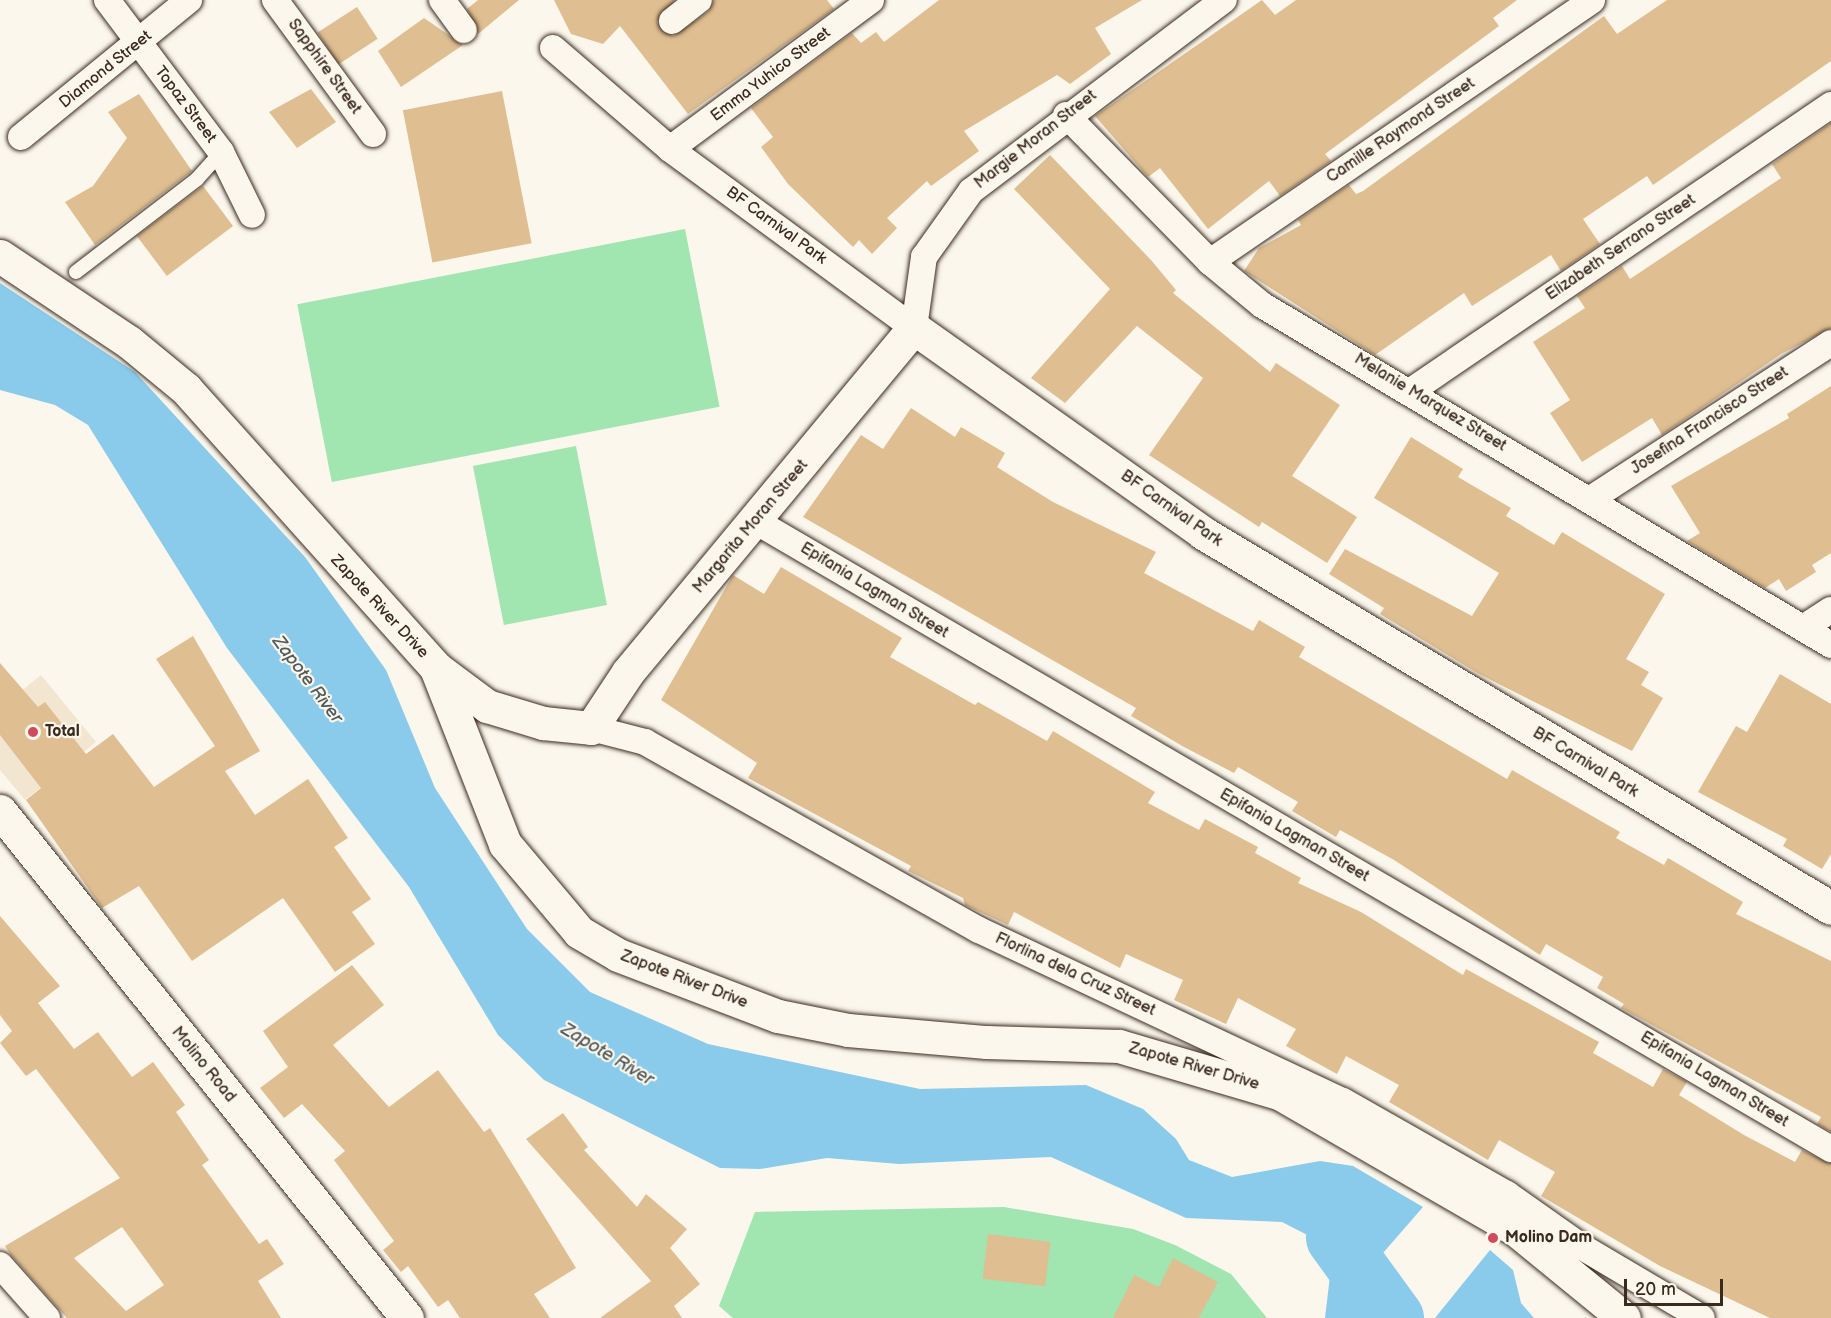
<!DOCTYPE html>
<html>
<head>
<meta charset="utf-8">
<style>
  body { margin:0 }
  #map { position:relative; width:1831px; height:1318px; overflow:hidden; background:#fbf7ec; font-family:"Balsamiq Sans",sans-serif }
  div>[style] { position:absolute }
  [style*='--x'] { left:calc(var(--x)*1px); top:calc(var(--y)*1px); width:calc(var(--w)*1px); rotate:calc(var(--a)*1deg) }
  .built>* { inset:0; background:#f3e6d1 }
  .green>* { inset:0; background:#a1e5b0; transform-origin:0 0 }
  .water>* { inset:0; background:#8acaeb }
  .river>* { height:60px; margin:-30px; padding:0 30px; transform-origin:30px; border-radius:30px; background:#8acaeb }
  .building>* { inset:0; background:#dfbe91; transform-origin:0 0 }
  .roads { filter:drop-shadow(0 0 2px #3b2a1e) drop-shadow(0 0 2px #3b2a1e) }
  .service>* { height:14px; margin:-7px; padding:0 7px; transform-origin:7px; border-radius:7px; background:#fbf7ec }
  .minor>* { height:26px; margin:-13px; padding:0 13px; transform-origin:13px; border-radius:13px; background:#fbf7ec }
  .tertiary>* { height:33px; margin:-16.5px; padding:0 16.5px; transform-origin:16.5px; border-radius:16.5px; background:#fbf7ec }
  .secondary>* { height:33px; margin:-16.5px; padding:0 16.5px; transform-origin:16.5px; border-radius:16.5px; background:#fbf7ec }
  .dots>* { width:16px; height:16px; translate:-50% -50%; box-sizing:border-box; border:3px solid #fbf7ec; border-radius:50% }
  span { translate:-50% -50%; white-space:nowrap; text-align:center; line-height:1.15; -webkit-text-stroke:4.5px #fbf7ec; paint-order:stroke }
  .street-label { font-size:16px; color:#3b2a1e }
  .poi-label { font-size:16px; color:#3b2a1e; font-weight:700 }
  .left { translate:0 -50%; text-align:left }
  .water-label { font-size:18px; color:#535a5c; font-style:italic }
  .scale { position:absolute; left:1624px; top:1279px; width:99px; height:27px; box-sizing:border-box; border:3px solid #3b2a1e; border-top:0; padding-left:8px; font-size:18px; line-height:21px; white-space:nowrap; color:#3b2a1e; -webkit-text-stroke:4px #fbf7ec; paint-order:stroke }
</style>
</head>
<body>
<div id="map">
  <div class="built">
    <div style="clip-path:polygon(41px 675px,96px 742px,25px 800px,0 770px,0 708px)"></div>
  </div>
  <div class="green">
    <div style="left:685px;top:229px;width:181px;height:395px;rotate:79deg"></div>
    <div style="left:576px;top:446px;width:162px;height:105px;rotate:79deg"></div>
    <div style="clip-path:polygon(1004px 1207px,1133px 1229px,1175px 1245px,1231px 1274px,1267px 1318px,733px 1318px,719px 1306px,755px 1212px)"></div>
  </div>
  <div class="water">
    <div style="clip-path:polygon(0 283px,135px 372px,305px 557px,386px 670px,435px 788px,527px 929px,590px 992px,708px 1044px,920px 1089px,1086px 1085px,1143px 1109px,1176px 1139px,1189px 1160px,1232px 1177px,1320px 1161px,1353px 1166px,1423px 1207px,1376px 1261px,1399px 1282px,1376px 1318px,1325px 1318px,1332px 1259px,1321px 1242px,1282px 1222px,1186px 1218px,1051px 1157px,899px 1164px,827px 1158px,760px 1169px,720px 1168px,544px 1080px,498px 1035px,409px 887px,227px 648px,88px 425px,55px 405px,0 390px)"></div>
    <div style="clip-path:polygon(1490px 1250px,1513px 1270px,1521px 1303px,1534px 1318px,1435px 1318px)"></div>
  </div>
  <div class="river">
    <div style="--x:1336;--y:1238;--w:99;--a:54.1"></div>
  </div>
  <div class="building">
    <div style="clip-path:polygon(478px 0,519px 0,478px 34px,467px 9px)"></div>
    <div style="clip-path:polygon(554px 0,675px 0,657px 22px,673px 36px,708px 12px,714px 0,827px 0,834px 9px,688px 114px,620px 26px,603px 44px,571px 34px)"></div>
    <div style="clip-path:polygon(939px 0,1142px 0,1095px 28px,1111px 54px,1070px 84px,1057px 75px,964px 131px,979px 151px,931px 186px,927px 181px,887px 218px,897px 228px,872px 254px,859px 240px,853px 247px,788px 184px,761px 147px,773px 137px,751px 108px,852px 33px,861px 43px,876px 32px,884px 42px)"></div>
    <div style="clip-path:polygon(1262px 0,1275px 15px,1296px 0,1517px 0,1493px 18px,1499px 26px,1325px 154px,1331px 161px,1280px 196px,1269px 181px,1208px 229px,1160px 168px,1148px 177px,1095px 116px)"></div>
    <div style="clip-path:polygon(1667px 0,1831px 0,1831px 61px,1653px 185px,1647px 176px,1583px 219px,1600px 244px,1561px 271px,1551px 255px,1472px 306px,1464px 293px,1375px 355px,1244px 271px,1259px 248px,1301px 225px,1298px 220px,1349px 185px,1356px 194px,1363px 191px,1604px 16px,1617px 34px)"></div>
    <div style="left:357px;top:7px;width:38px;height:47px;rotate:57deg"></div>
    <div style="clip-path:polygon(424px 18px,463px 45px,401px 87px,378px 51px)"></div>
    <div style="clip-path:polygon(311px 89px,336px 122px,297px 148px,269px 112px)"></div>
    <div style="left:502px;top:91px;width:155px;height:101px;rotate:79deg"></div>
    <div style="clip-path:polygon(139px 94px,192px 171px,95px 245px,65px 202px,93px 186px,127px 138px,108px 112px)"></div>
    <div style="clip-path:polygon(1831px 123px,1831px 328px,1781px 354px,1662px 435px,1652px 418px,1582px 462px,1550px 413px,1570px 400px,1533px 342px,1585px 308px,1577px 296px,1622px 266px,1630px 279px,1781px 178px,1772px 164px)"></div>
    <div style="clip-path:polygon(1050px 155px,1151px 260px,1176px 290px,1173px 293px,1270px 372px,1276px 363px,1340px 405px,1292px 476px,1357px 517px,1327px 563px,1262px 522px,1259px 527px,1149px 455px,1203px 378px,1137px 326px,1065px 403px,1031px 378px,1110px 289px,1014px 189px)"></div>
    <div style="left:203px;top:186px;width:50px;height:83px;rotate:53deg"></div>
    <div style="clip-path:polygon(1831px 386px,1831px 553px,1812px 565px,1816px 572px,1786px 591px,1779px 579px,1765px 588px,1687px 541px,1700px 533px,1671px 486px,1789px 418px,1787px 414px)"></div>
    <div style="clip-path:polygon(911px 408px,955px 437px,961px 427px,1005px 453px,997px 467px,1053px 502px,1156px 552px,1144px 573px,1253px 631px,1259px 620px,1305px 647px,1299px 657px,1507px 779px,1512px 770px,1620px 832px,1616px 838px,1664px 865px,1668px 858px,1743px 902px,1736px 914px,1831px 961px,1831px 1132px,1817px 1124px,1821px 1117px,1621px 1008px,1624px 1004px,1597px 988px,1603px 977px,1546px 944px,1540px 955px,1394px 860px,1340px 830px,1336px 837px,1292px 811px,1298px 802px,1238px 767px,1234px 773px,1184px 747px,1131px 716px,1136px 708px,803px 517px,861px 435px,883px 449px)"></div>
    <div style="clip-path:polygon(1411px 437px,1463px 469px,1458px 477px,1511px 508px,1506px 516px,1554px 545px,1562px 532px,1665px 594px,1626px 659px,1649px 672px,1641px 685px,1663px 698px,1632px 751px,1479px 674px,1380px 614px,1384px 608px,1329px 574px,1345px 549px,1472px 616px,1499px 573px,1374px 498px)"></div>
    <div style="clip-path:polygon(781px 567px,902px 638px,890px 657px,975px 705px,978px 702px,1047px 741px,1053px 731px,1155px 792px,1148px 803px,1199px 830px,1205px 819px,1258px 847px,1255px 853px,1301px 878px,1298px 883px,1361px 912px,1463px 975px,1466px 969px,1599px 1042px,1593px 1053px,1653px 1087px,1663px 1069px,1687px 1082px,1679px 1095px,1744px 1135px,1795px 1162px,1802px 1150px,1831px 1164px,1831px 1318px,1770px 1318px,1660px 1266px,1541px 1196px,1555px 1172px,1499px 1140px,1488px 1160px,1389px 1102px,1399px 1085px,1346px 1056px,1337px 1074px,1286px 1046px,1296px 1029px,1238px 998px,1226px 1024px,1174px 1000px,1183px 980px,1126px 954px,1120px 968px,1014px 912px,1008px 925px,965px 905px,963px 898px,908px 871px,911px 866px,748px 778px,757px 763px,661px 700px,733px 575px,764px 594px)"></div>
    <div style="clip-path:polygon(193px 636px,260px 751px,225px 771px,255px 815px,308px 779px,348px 838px,334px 847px,371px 899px,352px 912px,375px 944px,335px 972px,283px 898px,192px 961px,139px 886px,102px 908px,26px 800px,41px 788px,0 735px,0 663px,38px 707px,45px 702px,86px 754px,113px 734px,154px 787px,215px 746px,156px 659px)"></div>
    <div style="clip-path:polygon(1780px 674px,1831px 704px,1831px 854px,1822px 869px,1783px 846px,1787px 839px,1698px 792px,1736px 726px,1747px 732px)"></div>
    <div style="clip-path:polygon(evenodd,0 916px,60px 986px,38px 1003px,74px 1049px,98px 1032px,132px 1077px,153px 1062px,185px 1105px,176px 1112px,209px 1160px,202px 1165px,259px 1244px,267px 1239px,284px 1264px,258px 1281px,281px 1318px,67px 1318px,10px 1254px,5px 1246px,120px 1178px,36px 1069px,26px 1076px,0 1043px,12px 1031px,0 1015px,0 916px,122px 1227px,164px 1285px,126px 1311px,74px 1258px,122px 1227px)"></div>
    <div style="clip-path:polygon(352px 965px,384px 1005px,333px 1045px,389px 1107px,438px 1070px,484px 1132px,490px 1128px,576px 1268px,534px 1294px,550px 1318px,460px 1318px,448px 1300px,438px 1307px,408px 1266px,401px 1272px,383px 1250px,394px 1241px,334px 1160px,345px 1151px,302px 1104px,284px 1118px,260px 1088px,288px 1067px,263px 1031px)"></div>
    <div style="clip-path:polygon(563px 1113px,588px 1147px,584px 1150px,637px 1207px,646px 1194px,687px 1229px,670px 1248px,700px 1284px,674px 1306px,682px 1318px,600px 1318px,651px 1281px,526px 1139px)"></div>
    <div style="left:988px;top:1234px;width:63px;height:45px;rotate:7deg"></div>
    <div style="clip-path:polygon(1173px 1258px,1218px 1282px,1199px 1318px,1113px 1318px,1134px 1275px,1159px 1287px)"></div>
  </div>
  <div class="roads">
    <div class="service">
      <div style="--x:76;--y:272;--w:153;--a:-37.5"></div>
      <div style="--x:197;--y:179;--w:36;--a:-48"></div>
    </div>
    <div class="minor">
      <div style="--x:107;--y:0;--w:190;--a:53.1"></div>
      <div style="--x:221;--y:152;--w:70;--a:63.8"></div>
      <div style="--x:275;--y:0;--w:166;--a:53.8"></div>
      <div style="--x:442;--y:0;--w:37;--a:54"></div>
      <div style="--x:672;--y:21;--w:34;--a:-38"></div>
      <div style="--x:553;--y:48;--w:155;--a:40.8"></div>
      <div style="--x:670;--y:149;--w:303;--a:36.3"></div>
      <div style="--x:914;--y:328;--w:72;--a:-82"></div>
      <div style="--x:924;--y:257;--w:81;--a:-54.5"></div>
      <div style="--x:971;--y:191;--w:317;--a:-37.1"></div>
      <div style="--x:1066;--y:115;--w:206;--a:45.6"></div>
      <div style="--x:1210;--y:262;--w:67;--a:39.6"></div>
      <div style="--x:1262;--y:305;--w:663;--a:30.86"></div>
      <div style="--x:21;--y:137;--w:217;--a:-39.2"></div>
      <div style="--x:670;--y:149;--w:250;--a:-36.5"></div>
      <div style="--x:1210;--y:262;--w:463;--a:-34.4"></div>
      <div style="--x:1411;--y:391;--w:508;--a:-34.25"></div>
      <div style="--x:1589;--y:500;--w:288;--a:-33"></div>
      <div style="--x:757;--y:522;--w:1244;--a:30.28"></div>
      <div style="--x:1803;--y:628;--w:33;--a:-33"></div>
      <div style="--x:591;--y:728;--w:56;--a:14.5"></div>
      <div style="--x:645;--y:742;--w:383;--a:29.4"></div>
      <div style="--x:979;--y:930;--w:402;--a:25.2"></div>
      <div style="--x:1343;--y:1101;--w:189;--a:29.6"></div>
      <div style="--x:1507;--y:1194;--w:92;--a:35.2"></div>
      <div style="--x:1582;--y:1247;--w:139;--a:30.6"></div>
      <div style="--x:0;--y:1265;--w:71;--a:48.4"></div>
    </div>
    <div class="tertiary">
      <div style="--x:436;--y:668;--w:64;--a:36.7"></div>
      <div style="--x:487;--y:706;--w:59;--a:16.9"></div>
      <div style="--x:543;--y:723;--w:48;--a:5.9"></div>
      <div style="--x:591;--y:728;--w:67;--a:-56.5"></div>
      <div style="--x:628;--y:672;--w:447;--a:-50.3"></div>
      <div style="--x:914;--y:328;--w:354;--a:35.3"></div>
      <div style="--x:1203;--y:533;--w:731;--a:30.84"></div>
    </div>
    <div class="secondary">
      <div style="--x:0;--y:256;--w:155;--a:33.7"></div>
      <div style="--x:129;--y:342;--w:74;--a:39.5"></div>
      <div style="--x:186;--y:389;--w:375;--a:48.1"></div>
      <div style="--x:436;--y:668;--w:189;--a:68.6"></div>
      <div style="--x:505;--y:844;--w:115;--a:49.9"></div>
      <div style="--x:579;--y:932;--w:45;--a:30.5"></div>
      <div style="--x:618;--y:955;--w:171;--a:20.9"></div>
      <div style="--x:778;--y:1016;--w:71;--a:11.3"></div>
      <div style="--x:848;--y:1030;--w:139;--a:5"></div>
      <div style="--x:986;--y:1042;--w:133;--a:1.7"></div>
      <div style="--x:1119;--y:1046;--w:167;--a:16.4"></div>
      <div style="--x:1279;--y:1093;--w:274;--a:30"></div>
      <div style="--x:1516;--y:1230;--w:139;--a:39.2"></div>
      <div style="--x:0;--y:811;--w:650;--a:51.24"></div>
    </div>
  </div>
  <div class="dots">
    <div style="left:33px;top:732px;background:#d1495b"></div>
    <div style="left:1493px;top:1238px;background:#d1495b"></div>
  </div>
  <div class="street-label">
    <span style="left:324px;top:67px;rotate:54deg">Sapphire Street</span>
    <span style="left:106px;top:70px;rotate:-39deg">Diamond Street</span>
    <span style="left:771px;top:75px;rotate:-37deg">Emma Yuhico Street</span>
    <span style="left:185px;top:105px;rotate:53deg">Topaz Street</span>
    <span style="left:1401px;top:131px;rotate:-34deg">Camille Raymond Street</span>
    <span style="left:1036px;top:140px;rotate:-38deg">Margie Moran Street</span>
    <span style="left:776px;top:226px;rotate:36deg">BF Carnival Park</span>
    <span style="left:1621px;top:248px;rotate:-34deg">Elizabeth Serrano Street</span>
    <span style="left:1430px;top:403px;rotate:31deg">Melanie Marquez Street</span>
    <span style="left:1710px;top:421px;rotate:-33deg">Josefina Francisco Street</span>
    <span style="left:1171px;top:509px;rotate:35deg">BF Carnival Park</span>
    <span style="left:751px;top:527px;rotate:-50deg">Margarita Moran Street</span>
    <span style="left:874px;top:591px;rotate:31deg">Epifania Lagman Street</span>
    <span style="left:379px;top:607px;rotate:47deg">Zapote River Drive</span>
    <span style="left:1585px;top:763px;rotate:31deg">BF Carnival Park</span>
    <span style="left:1294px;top:836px;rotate:30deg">Epifania Lagman Street</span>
    <span style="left:1075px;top:975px;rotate:25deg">Florlina dela Cruz Street</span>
    <span style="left:684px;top:980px;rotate:21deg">Zapote River Drive</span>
    <span style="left:203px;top:1065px;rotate:51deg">Molino Road</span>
    <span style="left:1194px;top:1067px;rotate:16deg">Zapote River Drive</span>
    <span style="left:1714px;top:1080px;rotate:31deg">Epifania Lagman Street</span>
  </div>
  <div class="poi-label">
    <span class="left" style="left:45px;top:732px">Total</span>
    <span class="left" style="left:1505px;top:1238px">Molino Dam</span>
  </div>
  <div class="water-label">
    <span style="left:307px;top:680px;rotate:53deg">Zapote River</span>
    <span style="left:607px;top:1055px;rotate:31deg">Zapote River</span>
  </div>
  <div class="scale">20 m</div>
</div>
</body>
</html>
